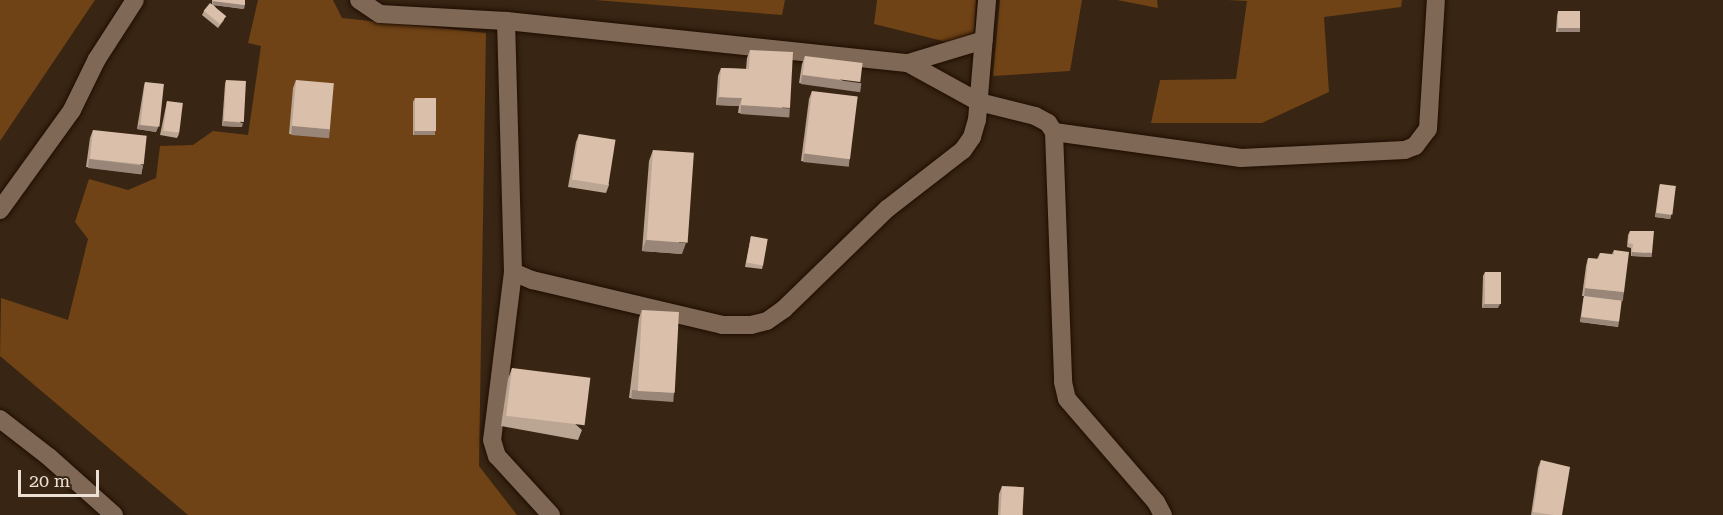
<!DOCTYPE html>
<html>
<head>
<meta charset="utf-8">
<style>
  body { margin:0 }
  #map { position:relative; width:1723px; height:515px; overflow:hidden; background:#382513; font-family:"Roboto Serif",serif }
  div>[style] { position:absolute }
  [style*='--x'] { left:calc(var(--x)*1px); top:calc(var(--y)*1px); width:calc(var(--w)*1px); rotate:calc(var(--a)*1deg) }
  .green>* { inset:0; background:#6f4316 }
  .roads { filter:drop-shadow(0 0 2px #1f0d00) drop-shadow(0 0 2px #1f0d00) }
  .minor>* { height:18px; margin:-9px; padding:0 9px; transform-origin:9px; border-radius:9px; background:#7f6855 }
  .wall>* { inset:0; background:#bba593 }
  .shaded-wall>* { inset:0; background:#998678; transform-origin:0 0 }
  .building>* { inset:0; background:#dac0ab; transform-origin:0 0 }
  span { translate:-50% -50%; white-space:nowrap; text-align:center; line-height:1.15; -webkit-text-stroke:6px #382513; paint-order:stroke }
  .scale { position:absolute; left:18px; top:470px; width:81px; height:27px; box-sizing:border-box; border:3px solid #ecdfd4; border-top:0; padding-left:8px; font-size:18px; line-height:21px; white-space:nowrap; color:#ecdfd4; -webkit-text-stroke:4px #382513; paint-order:stroke }
</style>
</head>
<body>
<div id="map">
  <div class="green">
    <div style="clip-path:polygon(0 0,95px 0,0 141px)"></div>
    <div style="clip-path:polygon(258px 0,333px 0,342px 18px,486px 33px,479px 466px,517px 515px,188px 515px,0 356px,1px 298px,68px 320px,88px 239px,75px 222px,89px 179px,128px 190px,156px 178px,160px 146px,193px 145px,213px 131px,248px 135px,261px 46px,248px 43px)"></div>
    <div style="clip-path:polygon(595px 0,785px 0,782px 15px)"></div>
    <div style="clip-path:polygon(877px 0,976px 0,974px 33px,947px 42px,874px 24px)"></div>
    <div style="clip-path:polygon(1000px 0,1082px 0,1070px 71px,993px 76px)"></div>
    <div style="clip-path:polygon(1117px 0,1157px 0,1158px 8px)"></div>
    <div style="clip-path:polygon(1227px 0,1402px 0,1401px 7px,1324px 17px,1329px 92px,1262px 123px,1151px 123px,1160px 80px,1236px 79px,1247px 1px)"></div>
  </div>
  <div class="roads">
    <div class="minor">
      <div style="--x:359;--y:0;--w:25;--a:34"></div>
      <div style="--x:380;--y:14;--w:126;--a:3.2"></div>
      <div style="--x:506;--y:21;--w:404;--a:6"></div>
      <div style="--x:908;--y:63;--w:81;--a:28.8"></div>
      <div style="--x:979;--y:102;--w:58;--a:14"></div>
      <div style="--x:1035;--y:116;--w:15;--a:28"></div>
      <div style="--x:1048;--y:123;--w:11;--a:56"></div>
      <div style="--x:1054;--y:132;--w:250;--a:87.9"></div>
      <div style="--x:1063;--y:382;--w:17;--a:77"></div>
      <div style="--x:1067;--y:399;--w:136;--a:49.2"></div>
      <div style="--x:1156;--y:502;--w:15;--a:62"></div>
      <div style="--x:506;--y:21;--w:251;--a:88.4"></div>
      <div style="--x:513;--y:272;--w:21;--a:23"></div>
      <div style="--x:532;--y:280;--w:195;--a:13.3"></div>
      <div style="--x:722;--y:325;--w:29;--a:0"></div>
      <div style="--x:751;--y:325;--w:16;--a:-14"></div>
      <div style="--x:767;--y:321;--w:21;--a:-35"></div>
      <div style="--x:784;--y:309;--w:144;--a:-44.2"></div>
      <div style="--x:887;--y:209;--w:96;--a:-37.8"></div>
      <div style="--x:963;--y:150;--w:16;--a:-55"></div>
      <div style="--x:972;--y:137;--w:18;--a:-74"></div>
      <div style="--x:977;--y:120;--w:120;--a:-85.2"></div>
      <div style="--x:908;--y:63;--w:79;--a:-16.8"></div>
      <div style="--x:1054;--y:132;--w:189;--a:7.9"></div>
      <div style="--x:1241;--y:158;--w:164;--a:-2.8"></div>
      <div style="--x:1405;--y:150;--w:11;--a:-22"></div>
      <div style="--x:1415;--y:146;--w:21;--a:-53"></div>
      <div style="--x:1428;--y:129;--w:129;--a:-86.5"></div>
      <div style="--x:0;--y:210;--w:123;--a:-54.2"></div>
      <div style="--x:72;--y:110;--w:57;--a:-63.9"></div>
      <div style="--x:97;--y:59;--w:70;--a:-57.2"></div>
      <div style="--x:513;--y:272;--w:169;--a:97.1"></div>
      <div style="--x:492;--y:440;--w:17;--a:73"></div>
      <div style="--x:497;--y:456;--w:80;--a:47.5"></div>
      <div style="--x:0;--y:419;--w:62;--a:37.8"></div>
      <div style="--x:49;--y:457;--w:87;--a:41.7"></div>
    </div>
  </div>
  <div class="wall">
    <div style="clip-path:polygon(212px 0,245px 0,243px 9px,214px 5px,224px 20px,218px 28px,202px 15px,204px 11px,212px 4px)"></div>
    <div style="clip-path:polygon(1558px 11px,1579px 32px,1556px 32px,1557px 16px)"></div>
    <div style="clip-path:polygon(750px 50px,787px 116px,738px 113px,739px 106px,716px 105px,718px 76px,721px 68px,746px 69px,747px 58px)"></div>
    <div style="clip-path:polygon(805px 56px,858px 91px,799px 83px,802px 64px)"></div>
    <div style="clip-path:polygon(226px 80px,242px 127px,222px 126px,225px 84px)"></div>
    <div style="clip-path:polygon(296px 80px,330px 129px,327px 137px,289px 134px,293px 88px)"></div>
    <div style="clip-path:polygon(145px 82px,158px 127px,156px 132px,137px 129px,144px 86px)"></div>
    <div style="clip-path:polygon(812px 91px,848px 166px,801px 161px,809px 99px)"></div>
    <div style="clip-path:polygon(415px 98px,433px 135px,413px 135px,413px 102px)"></div>
    <div style="clip-path:polygon(167px 101px,179px 134px,177px 138px,160px 135px)"></div>
    <div style="clip-path:polygon(93px 130px,143px 166px,141px 174px,86px 167px,90px 138px)"></div>
    <div style="clip-path:polygon(579px 134px,609px 185px,606px 193px,568px 187px,576px 142px)"></div>
    <div style="clip-path:polygon(653px 150px,682px 254px,642px 251px,649px 161px)"></div>
    <div style="clip-path:polygon(1660px 184px,1671px 215px,1670px 219px,1655px 217px,1659px 188px)"></div>
    <div style="clip-path:polygon(1630px 231px,1651px 257px,1631px 256px,1631px 248px,1627px 247px,1628px 235px)"></div>
    <div style="clip-path:polygon(751px 236px,763px 265px,762px 269px,745px 267px)"></div>
    <div style="clip-path:polygon(1614px 250px,1624px 292px,1621px 300px,1618px 327px,1580px 322px,1583px 300px,1584px 296px,1582px 296px,1586px 266px,1588px 258px,1597px 259px,1600px 253px,1612px 254px)"></div>
    <div style="clip-path:polygon(1485px 272px,1498px 308px,1482px 308px,1483px 276px)"></div>
    <div style="clip-path:polygon(642px 310px,674px 393px,671px 401px,629px 398px,639px 318px)"></div>
    <div style="clip-path:polygon(512px 368px,582px 430px,578px 440px,501px 426px,508px 379px)"></div>
    <div style="clip-path:polygon(1541px 460px,1562px 515px,1531px 515px,1538px 468px)"></div>
    <div style="clip-path:polygon(1002px 486px,1023px 515px,998px 515px,999px 494px)"></div>
  </div>
  <div class="shaded-wall">
    <div style="left:213px;top:1px;width:32px;height:4px;rotate:7deg"></div>
    <div style="left:1558px;top:28px;width:22px;height:4px"></div>
    <div style="left:802px;top:75px;width:60px;height:9px;rotate:8deg"></div>
    <div style="clip-path:polygon(719px 97px,742px 98px,739px 106px,716px 105px)"></div>
    <div style="left:741px;top:105px;width:49px;height:9px;rotate:4deg"></div>
    <div style="clip-path:polygon(224px 121px,243px 123px,242px 127px,222px 126px)"></div>
    <div style="clip-path:polygon(139px 125px,158px 127px,156px 132px,137px 129px)"></div>
    <div style="left:292px;top:126px;width:38px;height:9px;rotate:5deg"></div>
    <div style="left:414px;top:131px;width:21px;height:4px"></div>
    <div style="left:804px;top:153px;width:46px;height:9px;rotate:6deg"></div>
    <div style="left:89px;top:159px;width:54px;height:9px;rotate:7deg"></div>
    <div style="left:1656px;top:213px;width:15px;height:4px;rotate:8deg"></div>
    <div style="clip-path:polygon(646px 240px,686px 243px,682px 254px,642px 251px)"></div>
    <div style="left:1632px;top:252px;width:20px;height:4px;rotate:3deg"></div>
    <div style="left:1585px;top:288px;width:39px;height:9px;rotate:6deg"></div>
    <div style="clip-path:polygon(1484px 304px,1500px 304px,1498px 308px,1482px 308px)"></div>
    <div style="left:1581px;top:317px;width:38px;height:5px;rotate:7deg"></div>
    <div style="left:632px;top:390px;width:42px;height:9px;rotate:4deg"></div>
  </div>
  <div class="building">
    <div style="clip-path:polygon(213px 0,245px 0,245px 5px,213px 1px)"></div>
    <div style="left:210px;top:3px;width:21px;height:10px;rotate:39deg"></div>
    <div style="left:1558px;top:11px;width:22px;height:17px"></div>
    <div style="clip-path:polygon(750px 50px,793px 52px,790px 108px,741px 105px,742px 98px,719px 97px,721px 68px,749px 69px)"></div>
    <div style="left:805px;top:56px;width:58px;height:19px;rotate:7deg"></div>
    <div style="left:226px;top:80px;width:20px;height:41px;rotate:3deg"></div>
    <div style="left:296px;top:80px;width:38px;height:46px;rotate:5deg"></div>
    <div style="left:145px;top:82px;width:19px;height:43px;rotate:6deg"></div>
    <div style="left:812px;top:91px;width:46px;height:63px;rotate:7deg"></div>
    <div style="left:415px;top:98px;width:21px;height:33px"></div>
    <div style="left:167px;top:101px;width:16px;height:30px;rotate:7deg"></div>
    <div style="left:93px;top:130px;width:54px;height:29px;rotate:6deg"></div>
    <div style="left:579px;top:134px;width:37px;height:46px;rotate:9deg"></div>
    <div style="left:653px;top:150px;width:41px;height:90px;rotate:4deg"></div>
    <div style="left:1660px;top:184px;width:16px;height:29px;rotate:7deg"></div>
    <div style="clip-path:polygon(1630px 231px,1654px 231px,1652px 253px,1632px 252px,1633px 244px,1628px 243px)"></div>
    <div style="left:751px;top:236px;width:17px;height:27px;rotate:10deg"></div>
    <div style="clip-path:polygon(1614px 250px,1629px 252px,1624px 292px,1585px 288px,1588px 258px,1599px 259px,1600px 253px,1614px 255px)"></div>
    <div style="left:1485px;top:272px;width:16px;height:32px"></div>
    <div style="left:1584px;top:296px;width:38px;height:21px;rotate:7deg"></div>
    <div style="left:642px;top:310px;width:37px;height:81px;rotate:3deg"></div>
    <div style="left:512px;top:368px;width:79px;height:48px;rotate:7deg"></div>
    <div style="clip-path:polygon(1541px 460px,1570px 467px,1562px 515px,1554px 515px,1533px 512px)"></div>
    <div style="left:1002px;top:486px;width:22px;height:29px;rotate:3deg"></div>
  </div>
  <div class="scale">20 m</div>
</div>
</body>
</html>
